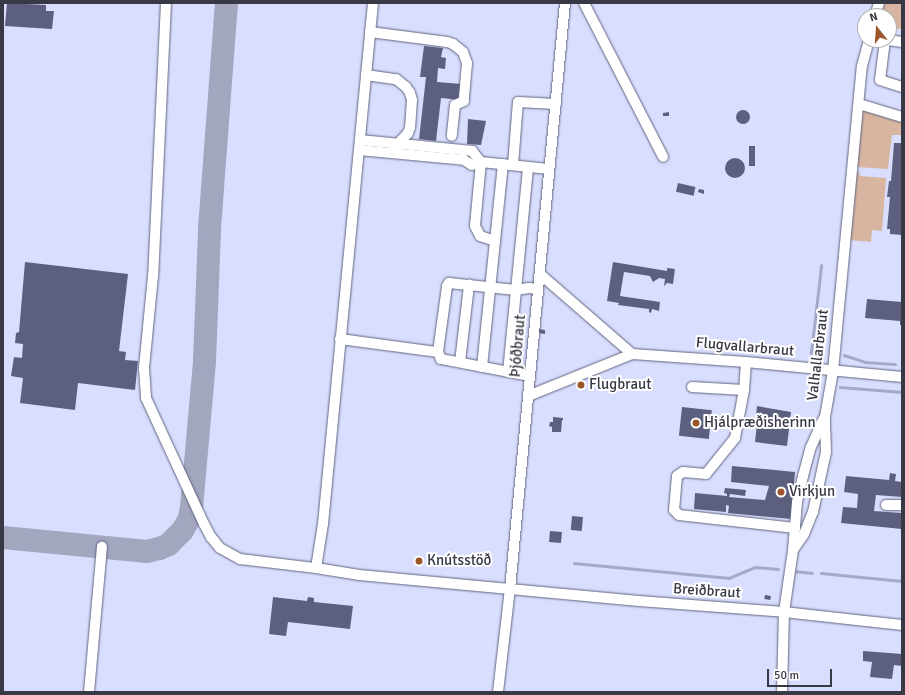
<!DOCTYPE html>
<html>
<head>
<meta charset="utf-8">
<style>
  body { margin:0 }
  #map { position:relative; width:905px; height:695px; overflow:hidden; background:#d9defe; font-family:Signika,sans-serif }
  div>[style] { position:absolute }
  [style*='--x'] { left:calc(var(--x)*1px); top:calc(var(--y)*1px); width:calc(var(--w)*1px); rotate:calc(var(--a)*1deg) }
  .green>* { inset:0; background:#d7b5a1 }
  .stream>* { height:2.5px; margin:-1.25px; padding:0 1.25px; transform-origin:1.25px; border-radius:1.25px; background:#a4a9ca }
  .taxiway>* { height:23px; margin:-11.5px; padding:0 11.5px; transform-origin:11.5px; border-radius:11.5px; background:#a2a6bf }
  .building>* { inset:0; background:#5c607e; transform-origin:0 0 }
  .round { border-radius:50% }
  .roads { filter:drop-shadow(0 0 1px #60647f) drop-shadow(0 0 1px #60647f) }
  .minor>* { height:10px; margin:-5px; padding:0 5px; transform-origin:5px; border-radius:5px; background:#fff }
  .dots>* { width:11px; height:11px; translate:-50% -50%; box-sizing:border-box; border:2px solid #fff; border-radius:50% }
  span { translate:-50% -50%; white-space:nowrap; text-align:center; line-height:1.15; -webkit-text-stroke:4px #fff; paint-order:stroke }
  .street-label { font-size:15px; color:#373945 }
  .poi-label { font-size:15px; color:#373945 }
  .left { translate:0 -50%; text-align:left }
  .frame { position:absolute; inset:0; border:4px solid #373945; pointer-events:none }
  .north { position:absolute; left:857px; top:8px; width:40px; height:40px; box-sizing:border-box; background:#fff; border:1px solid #afb0b5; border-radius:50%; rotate:343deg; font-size:11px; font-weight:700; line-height:16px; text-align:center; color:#373945 }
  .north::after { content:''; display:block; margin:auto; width:14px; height:18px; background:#9b572a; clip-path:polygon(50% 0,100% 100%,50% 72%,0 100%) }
  .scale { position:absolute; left:767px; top:669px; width:65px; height:18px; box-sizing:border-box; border:2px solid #373945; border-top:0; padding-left:5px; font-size:12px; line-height:14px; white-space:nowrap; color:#373945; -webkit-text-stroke:3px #fff; paint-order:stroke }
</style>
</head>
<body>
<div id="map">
  <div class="green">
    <div style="clip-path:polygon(885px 3px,902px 3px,902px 29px,889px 28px,889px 16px,881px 16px)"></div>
    <div style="clip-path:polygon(868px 109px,902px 114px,902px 135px,892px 135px,888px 169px,856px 167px,861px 114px)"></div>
    <div style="clip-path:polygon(856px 172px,859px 172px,860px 176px,886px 178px,882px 231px,872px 230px,871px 242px,849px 240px)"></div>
  </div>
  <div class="stream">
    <div style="--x:819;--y:353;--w:8;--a:180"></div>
    <div style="--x:811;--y:353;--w:88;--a:-83.4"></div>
    <div style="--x:844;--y:355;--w:22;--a:18"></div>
    <div style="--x:865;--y:362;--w:30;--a:4"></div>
    <div style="--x:840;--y:387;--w:62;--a:4.6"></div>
    <div style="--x:574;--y:563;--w:156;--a:5.5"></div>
    <div style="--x:729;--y:578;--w:28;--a:-23"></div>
    <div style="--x:755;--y:567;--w:23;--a:5"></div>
    <div style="--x:794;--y:571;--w:18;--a:6"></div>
    <div style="--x:821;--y:573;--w:81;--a:5.6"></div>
  </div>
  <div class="taxiway">
    <div style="--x:3;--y:537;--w:144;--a:5.6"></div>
    <div style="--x:146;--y:551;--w:13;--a:-13"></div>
    <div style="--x:159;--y:548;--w:10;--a:-24"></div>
    <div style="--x:168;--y:544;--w:20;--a:-45"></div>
    <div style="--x:182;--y:530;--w:14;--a:-60"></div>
    <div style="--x:189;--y:518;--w:11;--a:-80"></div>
    <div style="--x:191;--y:507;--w:147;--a:-84.9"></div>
    <div style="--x:204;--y:361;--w:133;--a:-87.8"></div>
    <div style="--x:209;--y:228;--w:226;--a:-85.7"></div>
  </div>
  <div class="building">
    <div style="clip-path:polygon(7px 3px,46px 5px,46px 11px,54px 11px,52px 29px,5px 26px)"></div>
    <div style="clip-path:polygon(424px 46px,443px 48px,441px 57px,446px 58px,445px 69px,438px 68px,437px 82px,462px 84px,461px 100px,441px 98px,436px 141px,419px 139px,426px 77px,420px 77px)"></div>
    <div class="round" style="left:736px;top:110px;width:14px;height:14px"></div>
    <div style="clip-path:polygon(669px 112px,669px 116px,663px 116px,663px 113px)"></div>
    <div style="clip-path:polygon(468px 119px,486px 121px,481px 145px,467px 144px)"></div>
    <div style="clip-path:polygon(901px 140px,902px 140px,902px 235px,890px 234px,890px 229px,887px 229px,890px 197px,887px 197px,889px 181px,891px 181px,894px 143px,901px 143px)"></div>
    <div style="left:749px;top:146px;width:6px;height:20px"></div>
    <div class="round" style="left:725px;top:158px;width:20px;height:20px"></div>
    <div style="left:678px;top:183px;width:18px;height:9px;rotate:13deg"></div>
    <div style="clip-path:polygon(699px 189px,704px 190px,704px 194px,698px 192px)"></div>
    <div style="clip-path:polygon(25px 262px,128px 274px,119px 351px,126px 352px,125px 360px,138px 361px,135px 390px,78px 383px,75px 410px,20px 403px,23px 378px,11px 376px,14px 357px,22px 358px,23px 344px,15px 343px,16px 333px,19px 332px)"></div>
    <div style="clip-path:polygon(613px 262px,667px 271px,667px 268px,675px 269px,673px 284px,667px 283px,664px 286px,665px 279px,659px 278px,653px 282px,650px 276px,624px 272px,620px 296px,660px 302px,659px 311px,652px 309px,651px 313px,649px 312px,649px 309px,618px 305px,619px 303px,607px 301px)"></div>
    <div style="clip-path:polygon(867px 299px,902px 302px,902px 325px,900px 325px,900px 321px,865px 318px)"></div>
    <div style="clip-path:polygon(539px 329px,545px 330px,545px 334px,538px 333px)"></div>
    <div style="clip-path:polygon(757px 406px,791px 412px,787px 446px,755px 442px,758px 415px,756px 415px)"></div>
    <div style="left:682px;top:407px;width:30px;height:29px;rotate:6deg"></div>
    <div style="clip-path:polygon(553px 417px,563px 418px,563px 420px,562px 420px,561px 432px,552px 432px,552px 427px,549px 426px,550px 422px,553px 422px)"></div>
    <div style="clip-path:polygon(732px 466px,795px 472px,791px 519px,728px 513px,729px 506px,726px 505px,726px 512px,694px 509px,695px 493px,727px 496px,727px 494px,724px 493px,725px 488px,746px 490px,745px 496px,730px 494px,729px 497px,765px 500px,769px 486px,731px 482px)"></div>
    <div style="clip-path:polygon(890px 473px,896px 474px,895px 481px,902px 482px,902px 497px,876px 495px,874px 511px,902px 513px,902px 529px,841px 523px,843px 507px,857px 508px,858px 494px,844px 492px,846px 476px,889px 480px)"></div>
    <div style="left:572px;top:516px;width:11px;height:14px;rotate:5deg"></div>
    <div style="left:550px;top:531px;width:12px;height:11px;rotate:5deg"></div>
    <div style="left:765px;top:595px;width:6px;height:4px;rotate:9deg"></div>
    <div style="clip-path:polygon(273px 597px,307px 601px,308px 597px,314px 598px,314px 602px,353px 606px,350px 629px,288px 622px,286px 636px,269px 634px)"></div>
    <div style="clip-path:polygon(863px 651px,902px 654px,902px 666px,894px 665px,892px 679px,870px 677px,872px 662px,863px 661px)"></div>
  </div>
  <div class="roads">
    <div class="minor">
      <div style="--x:166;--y:3;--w:273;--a:92.7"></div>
      <div style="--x:153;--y:276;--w:92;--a:95.6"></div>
      <div style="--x:144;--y:368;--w:30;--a:86"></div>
      <div style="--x:146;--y:398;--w:139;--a:65.3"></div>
      <div style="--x:204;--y:524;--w:15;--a:62"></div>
      <div style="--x:211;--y:537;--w:14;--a:51"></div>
      <div style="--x:220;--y:548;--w:23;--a:29"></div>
      <div style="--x:240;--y:559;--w:77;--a:6.8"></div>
      <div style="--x:316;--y:568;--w:45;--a:-81"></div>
      <div style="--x:323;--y:524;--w:523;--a:-84.52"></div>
      <div style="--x:584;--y:3;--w:173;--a:62.8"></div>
      <div style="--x:875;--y:16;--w:14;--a:-73"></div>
      <div style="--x:370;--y:32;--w:78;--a:7.4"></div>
      <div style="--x:447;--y:42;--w:6;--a:18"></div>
      <div style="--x:453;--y:44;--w:13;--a:39"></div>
      <div style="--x:463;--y:52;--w:12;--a:70"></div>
      <div style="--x:467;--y:63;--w:38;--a:95"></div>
      <div style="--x:464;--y:101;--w:10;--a:156"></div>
      <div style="--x:455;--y:105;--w:31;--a:96"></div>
      <div style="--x:885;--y:40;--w:40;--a:97.1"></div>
      <div style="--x:880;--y:80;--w:23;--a:18"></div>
      <div style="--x:888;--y:40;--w:14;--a:8"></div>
      <div style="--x:366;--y:75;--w:30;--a:8"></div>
      <div style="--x:396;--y:79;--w:13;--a:39"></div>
      <div style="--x:406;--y:87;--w:7;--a:56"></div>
      <div style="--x:410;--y:93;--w:7;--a:74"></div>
      <div style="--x:412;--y:100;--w:27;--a:94"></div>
      <div style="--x:410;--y:127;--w:6;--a:108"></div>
      <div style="--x:408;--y:133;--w:19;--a:133"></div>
      <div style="--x:859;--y:104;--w:45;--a:16.8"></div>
      <div style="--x:360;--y:140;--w:113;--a:5.6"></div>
      <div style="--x:472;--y:151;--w:14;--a:51"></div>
      <div style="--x:481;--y:162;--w:64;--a:95.4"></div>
      <div style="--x:475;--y:226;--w:11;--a:63"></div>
      <div style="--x:480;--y:236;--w:16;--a:18"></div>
      <div style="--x:359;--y:150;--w:105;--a:5.4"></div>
      <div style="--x:464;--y:160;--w:9;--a:32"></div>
      <div style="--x:472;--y:165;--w:9;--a:-18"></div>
      <div style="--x:481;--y:162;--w:68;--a:5.9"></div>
      <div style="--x:513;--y:165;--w:63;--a:-85.5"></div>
      <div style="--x:518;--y:102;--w:38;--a:3"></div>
      <div style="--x:540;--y:274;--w:122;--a:41"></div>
      <div style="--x:340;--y:339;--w:99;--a:7.6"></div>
      <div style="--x:460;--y:362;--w:78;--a:-83.3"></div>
      <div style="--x:746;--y:362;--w:28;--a:94"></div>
      <div style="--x:744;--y:390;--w:49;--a:100.6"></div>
      <div style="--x:735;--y:438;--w:46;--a:128.9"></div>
      <div style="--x:706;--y:474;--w:23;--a:-175"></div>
      <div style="--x:683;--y:472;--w:7;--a:146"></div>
      <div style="--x:677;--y:476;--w:34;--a:95"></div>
      <div style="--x:674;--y:510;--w:7;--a:45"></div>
      <div style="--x:679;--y:515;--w:117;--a:6.4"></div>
      <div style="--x:482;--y:367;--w:204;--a:-84.1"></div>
      <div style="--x:508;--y:372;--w:206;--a:-84.4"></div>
      <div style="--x:530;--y:376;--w:91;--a:-169.2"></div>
      <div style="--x:441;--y:359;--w:8;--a:-113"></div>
      <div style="--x:438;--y:352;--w:67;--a:-82.2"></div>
      <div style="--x:447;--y:286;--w:4;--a:-56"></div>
      <div style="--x:449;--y:283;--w:67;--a:6"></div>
      <div style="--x:516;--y:290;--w:13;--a:-9"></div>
      <div style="--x:529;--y:288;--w:9;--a:6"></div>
      <div style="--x:692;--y:387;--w:52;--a:3.3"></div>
      <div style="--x:528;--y:396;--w:112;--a:-22"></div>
      <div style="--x:632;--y:354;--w:114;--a:4"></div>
      <div style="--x:746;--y:362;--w:157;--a:5.5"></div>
      <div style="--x:886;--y:505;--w:16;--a:0"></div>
      <div style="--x:793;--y:550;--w:48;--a:-85.2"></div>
      <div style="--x:797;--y:502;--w:27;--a:-77"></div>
      <div style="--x:803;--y:476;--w:30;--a:-75"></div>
      <div style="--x:811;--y:447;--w:30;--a:-66"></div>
      <div style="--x:316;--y:568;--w:44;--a:9.2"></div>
      <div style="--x:359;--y:575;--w:281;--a:5.3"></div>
      <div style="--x:639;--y:601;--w:145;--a:4.3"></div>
      <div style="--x:784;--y:612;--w:119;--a:6.3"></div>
      <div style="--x:89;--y:692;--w:146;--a:-84.9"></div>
      <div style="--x:498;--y:692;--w:104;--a:-83.4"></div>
      <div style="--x:510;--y:589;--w:589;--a:-84.64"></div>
      <div style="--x:782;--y:692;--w:80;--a:-88.6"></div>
      <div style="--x:784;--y:612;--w:63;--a:-81.7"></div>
      <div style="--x:793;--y:550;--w:19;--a:-55"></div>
      <div style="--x:804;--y:534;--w:24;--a:-68"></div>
      <div style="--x:813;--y:512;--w:61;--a:-77.8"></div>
      <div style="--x:826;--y:452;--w:35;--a:-92"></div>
      <div style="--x:825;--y:417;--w:47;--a:-80.1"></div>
      <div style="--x:833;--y:371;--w:306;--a:-84.6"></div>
      <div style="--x:862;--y:66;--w:27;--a:-75"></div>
    </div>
  </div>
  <div class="dots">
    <div style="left:581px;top:385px;background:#9b572a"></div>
    <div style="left:696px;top:423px;background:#9b572a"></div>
    <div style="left:781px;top:492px;background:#9b572a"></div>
    <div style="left:419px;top:561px;background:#9b572a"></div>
  </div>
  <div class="street-label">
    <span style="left:518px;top:346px;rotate:-85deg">Þjóðbraut</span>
    <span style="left:745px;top:347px;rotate:5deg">Flugvallarbraut</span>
    <span style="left:818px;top:355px;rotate:-83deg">Valhallarbraut</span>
    <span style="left:707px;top:591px;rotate:4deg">Breiðbraut</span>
  </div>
  <div class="poi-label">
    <span class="left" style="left:589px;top:385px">Flugbraut</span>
    <span class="left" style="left:704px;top:423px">Hjálpræðisherinn</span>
    <span class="left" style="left:789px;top:492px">Virkjun</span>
    <span class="left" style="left:427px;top:561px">Knútsstöð</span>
  </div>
  <div class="frame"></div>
  <div class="north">N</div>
  <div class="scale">50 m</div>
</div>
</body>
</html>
